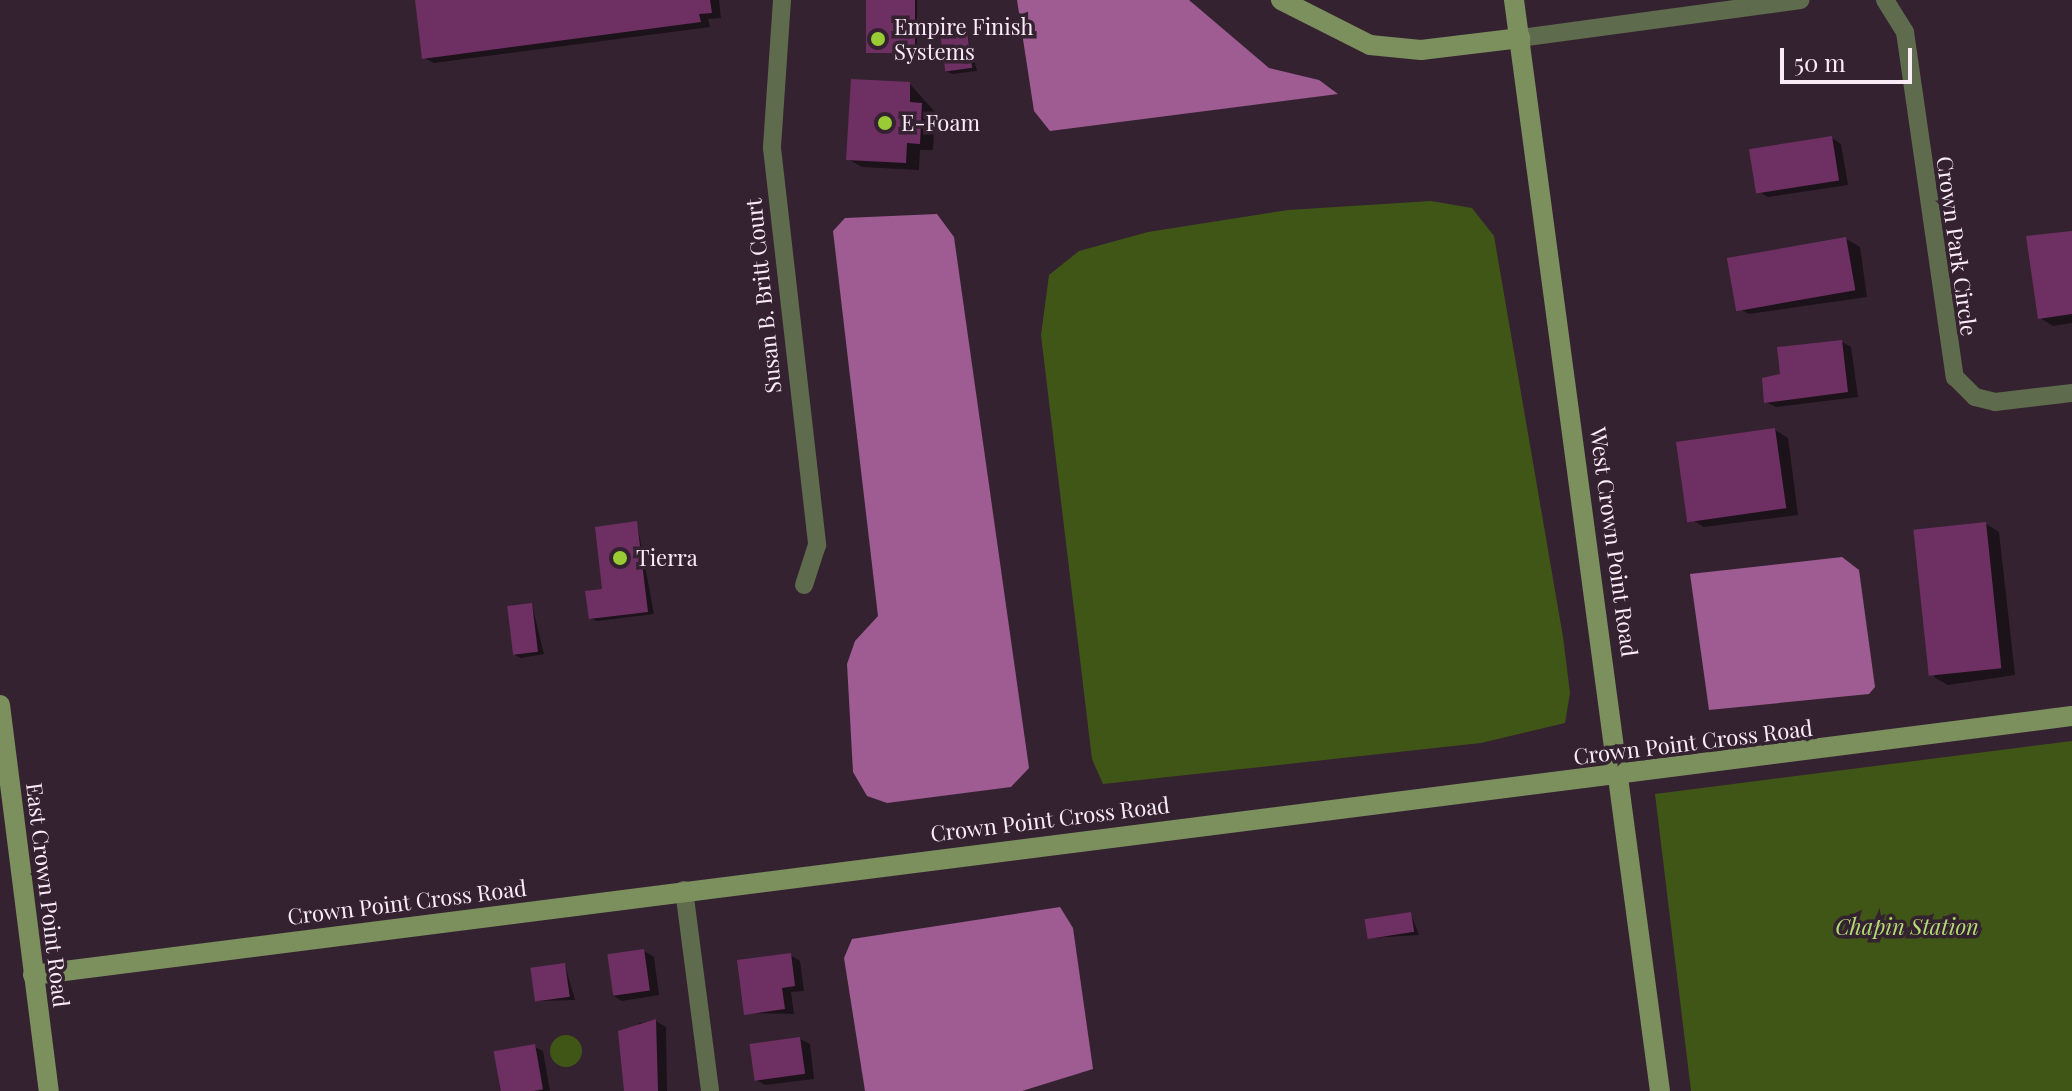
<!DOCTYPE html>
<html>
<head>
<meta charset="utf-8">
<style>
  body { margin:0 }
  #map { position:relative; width:2072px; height:1091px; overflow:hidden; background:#352231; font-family:"Playfair Display",serif }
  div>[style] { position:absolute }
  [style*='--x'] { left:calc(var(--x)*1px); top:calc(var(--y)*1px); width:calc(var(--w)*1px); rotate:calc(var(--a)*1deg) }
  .green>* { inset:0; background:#405616 }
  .round { border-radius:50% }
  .water>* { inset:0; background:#9e5c92 }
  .shadow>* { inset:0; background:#0007; transform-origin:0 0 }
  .building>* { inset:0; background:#6e3063; transform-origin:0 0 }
  .street>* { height:18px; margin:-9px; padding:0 9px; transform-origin:9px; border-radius:9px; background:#5e6b4c }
  .secondary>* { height:20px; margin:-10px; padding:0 10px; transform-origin:10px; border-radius:10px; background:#7c905e }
  .dots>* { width:22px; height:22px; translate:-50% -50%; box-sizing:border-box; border:4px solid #352231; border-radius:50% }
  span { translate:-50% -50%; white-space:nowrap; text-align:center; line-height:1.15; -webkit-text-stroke:7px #352231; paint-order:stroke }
  .poi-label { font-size:22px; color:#f9ecf6 }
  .left { translate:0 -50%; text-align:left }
  .street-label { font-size:22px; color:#f9ecf6 }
  .park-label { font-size:22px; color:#b3dc72; font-style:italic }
  .scale { position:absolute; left:1780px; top:48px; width:132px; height:36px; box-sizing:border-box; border:4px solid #f9ecf6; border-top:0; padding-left:10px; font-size:24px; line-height:28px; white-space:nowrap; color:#f9ecf6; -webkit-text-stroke:6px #352231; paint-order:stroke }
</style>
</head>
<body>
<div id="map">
  <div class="green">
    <div style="clip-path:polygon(1431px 201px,1472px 208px,1494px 236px,1563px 637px,1570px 693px,1565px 723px,1481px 743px,1103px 784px,1092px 759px,1041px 335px,1049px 275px,1079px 251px,1148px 232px,1288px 210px)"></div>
    <div style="clip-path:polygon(2072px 741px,2072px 1091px,1691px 1091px,1655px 794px)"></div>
    <div class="round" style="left:550px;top:1035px;width:32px;height:32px"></div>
  </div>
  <div class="water">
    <div style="clip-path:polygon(1017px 0,1189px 0,1269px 68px,1319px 80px,1338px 94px,1050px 131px,1034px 111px)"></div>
    <div style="clip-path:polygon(937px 214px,954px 237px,1029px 768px,1011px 787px,887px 803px,867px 796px,853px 772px,847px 664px,855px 641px,878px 616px,833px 231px,845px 218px)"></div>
    <div style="clip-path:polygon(1842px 557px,1859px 570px,1875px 687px,1869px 694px,1709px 710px,1690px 574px)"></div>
    <div style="clip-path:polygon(1060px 907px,1073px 928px,1093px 1069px,1022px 1091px,865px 1091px,844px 958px,852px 939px)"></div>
  </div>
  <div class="shadow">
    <div style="clip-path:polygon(417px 0,719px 0,721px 18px,708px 19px,710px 27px,434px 63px,424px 58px)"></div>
    <div style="left:868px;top:0;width:49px;height:53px"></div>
    <div style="clip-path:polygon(967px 33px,977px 71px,952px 74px,946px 71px)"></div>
    <div style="clip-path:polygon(910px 84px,935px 112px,933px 150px,920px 150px,919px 170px,862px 167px,848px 159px)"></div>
    <div style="clip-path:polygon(1832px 138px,1841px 144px,1848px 185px,1768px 197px,1758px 191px)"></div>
    <div style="clip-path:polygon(2072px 233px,2072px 323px,2053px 326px,2040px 318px)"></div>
    <div style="clip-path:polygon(1846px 239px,1860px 247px,1867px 297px,1749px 314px,1735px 306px)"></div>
    <div style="clip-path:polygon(1842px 342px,1851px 347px,1858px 397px,1776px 407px,1766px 402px,1782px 376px)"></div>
    <div style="clip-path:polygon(1775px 430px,1788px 438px,1798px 515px,1704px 527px,1691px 519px)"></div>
    <div style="clip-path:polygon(637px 523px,654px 614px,597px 621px,590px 618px)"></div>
    <div style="clip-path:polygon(1986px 524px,1999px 532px,2015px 675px,1948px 685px,1934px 677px)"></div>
    <div style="clip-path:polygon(532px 605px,544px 654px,521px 658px,515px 655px)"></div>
    <div style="clip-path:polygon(1411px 914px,1419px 935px,1370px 938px)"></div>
    <div style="clip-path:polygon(644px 951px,654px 957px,659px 995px,622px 1001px,612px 995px)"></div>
    <div style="clip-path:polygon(790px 955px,800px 961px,804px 991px,791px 992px,794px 1014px,746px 1013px)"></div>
    <div style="clip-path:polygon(565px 965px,575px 1000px,538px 1001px)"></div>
    <div style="clip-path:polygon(656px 1021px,666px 1027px,667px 1091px,626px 1091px,639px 1023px)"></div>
    <div style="clip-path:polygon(800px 1039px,810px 1044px,814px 1079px,765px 1085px,755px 1079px)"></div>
    <div style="clip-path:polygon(535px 1047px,543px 1051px,550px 1091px,500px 1091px,495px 1052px)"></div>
  </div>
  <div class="building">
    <div style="clip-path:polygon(415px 0,710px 0,712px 13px,699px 14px,701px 22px,422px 59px)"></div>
    <div style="left:866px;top:0;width:49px;height:53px"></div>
    <div style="left:967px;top:31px;width:37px;height:27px;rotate:82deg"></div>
    <div style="clip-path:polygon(851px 79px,910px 82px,910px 102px,922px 103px,920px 144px,907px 143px,906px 163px,846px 160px)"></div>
    <div style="left:1832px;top:136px;width:45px;height:84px;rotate:81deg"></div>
    <div style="clip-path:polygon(2072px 231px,2072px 314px,2038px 319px,2026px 236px)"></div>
    <div style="left:1846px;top:237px;width:54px;height:121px;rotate:80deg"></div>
    <div style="clip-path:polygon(1842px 340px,1848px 392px,1764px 403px,1762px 378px,1780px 374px,1777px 347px)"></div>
    <div style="left:1775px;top:428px;width:81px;height:100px;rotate:82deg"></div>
    <div style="clip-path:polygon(637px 521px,648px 612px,589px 619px,585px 591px,602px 589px,595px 527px)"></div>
    <div style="left:1986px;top:522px;width:147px;height:73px;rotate:84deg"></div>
    <div style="left:532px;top:603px;width:49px;height:25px;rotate:83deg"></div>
    <div style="left:1411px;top:912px;width:20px;height:47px;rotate:81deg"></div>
    <div style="left:644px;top:949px;width:42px;height:37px;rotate:82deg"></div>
    <div style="clip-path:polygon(791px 953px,795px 986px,782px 988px,785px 1009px,744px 1015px,737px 960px)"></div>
    <div style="left:565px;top:963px;width:34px;height:35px;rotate:82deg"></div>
    <div style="clip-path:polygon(656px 1019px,658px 1091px,624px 1091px,618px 1031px)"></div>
    <div style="left:800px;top:1037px;width:37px;height:51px;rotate:82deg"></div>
    <div style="left:535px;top:1044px;width:46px;height:42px;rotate:80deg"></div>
  </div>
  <div class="street">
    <div style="--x:782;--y:0;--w:148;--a:93.9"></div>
    <div style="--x:772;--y:148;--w:400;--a:83.5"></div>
    <div style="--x:817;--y:545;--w:42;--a:108"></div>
    <div style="--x:1885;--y:0;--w:38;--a:58"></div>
    <div style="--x:1905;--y:32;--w:349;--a:81.8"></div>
    <div style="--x:1955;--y:377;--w:28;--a:45"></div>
    <div style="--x:1975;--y:397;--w:21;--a:14"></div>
    <div style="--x:1995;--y:402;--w:78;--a:-6.7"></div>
    <div style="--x:1520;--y:38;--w:283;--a:-7.7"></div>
    <div style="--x:684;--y:890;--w:203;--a:82.6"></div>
  </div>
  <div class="secondary">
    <div style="--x:1281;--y:0;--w:100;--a:26.8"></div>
    <div style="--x:1370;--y:45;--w:51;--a:5.6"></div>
    <div style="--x:1421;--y:50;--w:100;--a:-6.9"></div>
    <div style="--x:1514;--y:0;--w:1101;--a:82.38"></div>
    <div style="--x:0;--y:705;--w:389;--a:82.8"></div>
    <div style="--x:33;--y:975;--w:2055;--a:-7.24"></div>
  </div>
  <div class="dots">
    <div style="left:878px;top:39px;background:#99cb35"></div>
    <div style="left:885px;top:123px;background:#99cb35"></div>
    <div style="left:620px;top:558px;background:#99cb35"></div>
  </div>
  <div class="poi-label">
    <span class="left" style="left:894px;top:39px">Empire Finish<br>Systems</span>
    <span class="left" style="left:901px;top:123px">E-Foam</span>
    <span class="left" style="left:636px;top:558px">Tierra</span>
  </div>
  <div class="street-label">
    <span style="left:1957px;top:246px;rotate:82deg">Crown Park Circle</span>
    <span style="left:763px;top:296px;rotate:-96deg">Susan B. Britt Court</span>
    <span style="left:1614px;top:542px;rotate:82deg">West Crown Point Road</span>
    <span style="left:1693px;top:742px;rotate:-7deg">Crown Point Cross Road</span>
    <span style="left:1050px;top:819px;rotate:-7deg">Crown Point Cross Road</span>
    <span style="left:48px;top:895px;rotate:83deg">East Crown Point Road</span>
    <span style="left:407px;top:902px;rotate:-7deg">Crown Point Cross Road</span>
  </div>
  <div class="park-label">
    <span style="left:1907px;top:927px">Chapin Station</span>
  </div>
  <div class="scale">50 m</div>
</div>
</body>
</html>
